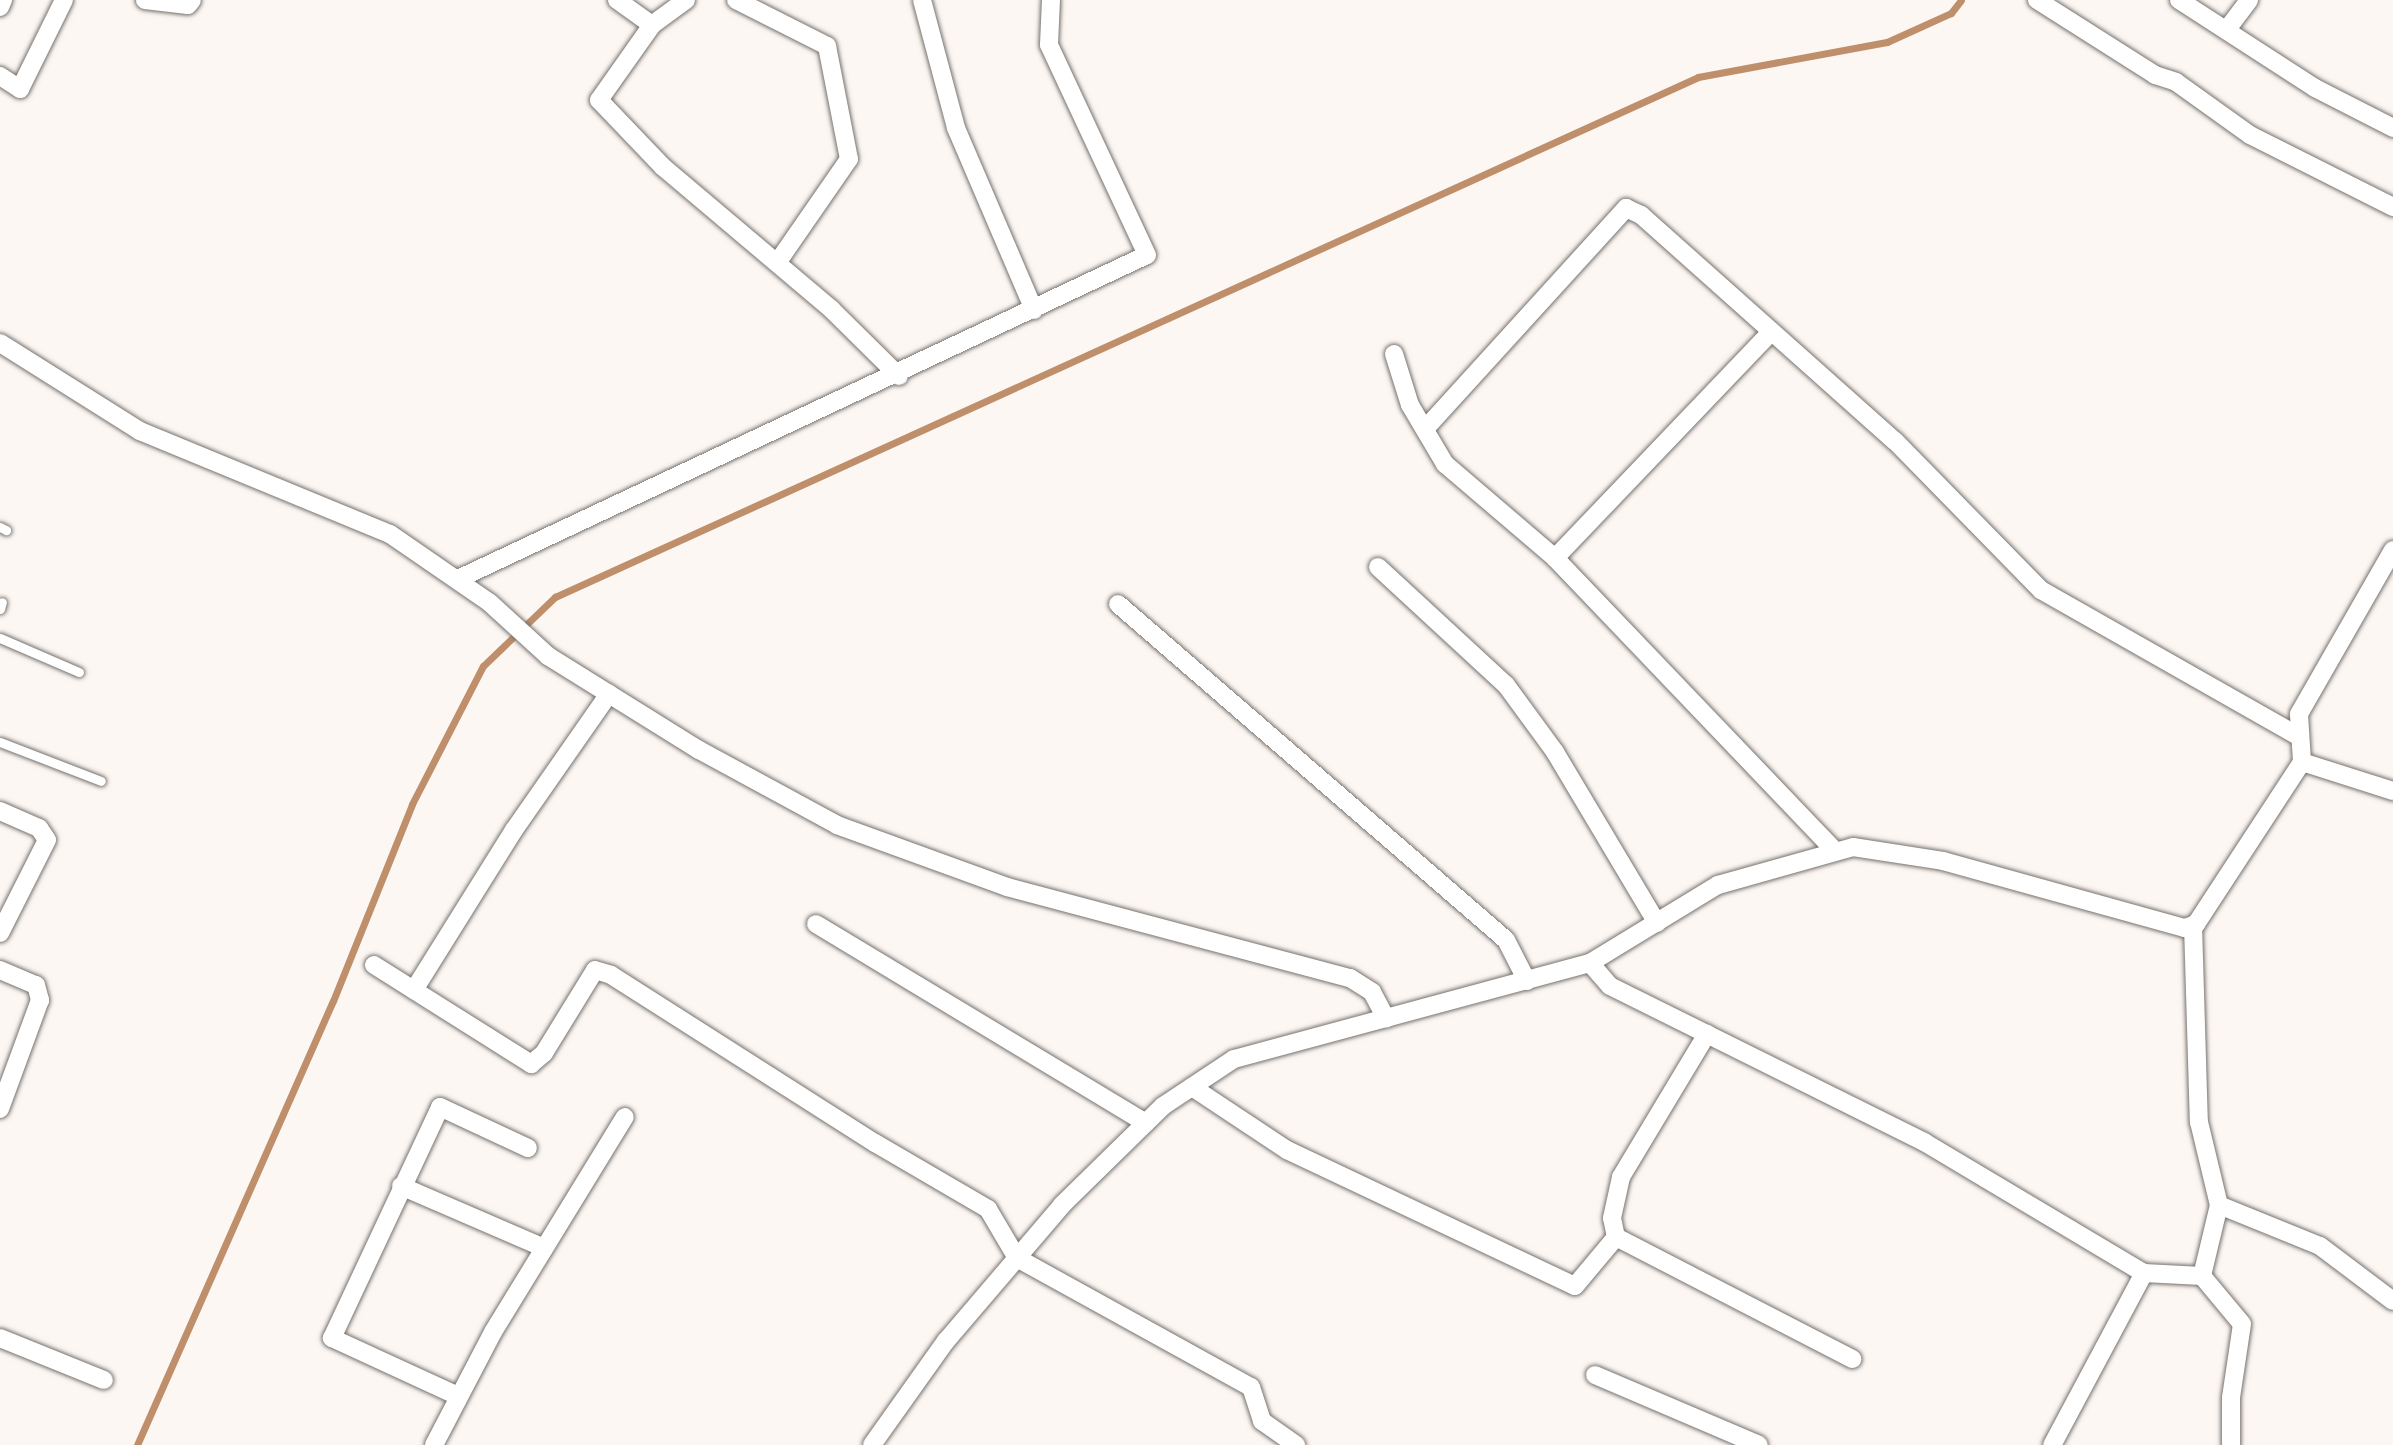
<!DOCTYPE html>
<html>
<head>
<meta charset="utf-8">
<style>
  body { margin:0 }
  #map { position:relative; width:2393px; height:1445px; overflow:hidden; background:#fdf7f3; font-family:Montserrat,sans-serif }
  div>[style] { position:absolute }
  [style*='--x'] { left:calc(var(--x)*1px); top:calc(var(--y)*1px); width:calc(var(--w)*1px); rotate:calc(var(--a)*1deg) }
  .stream>* { height:7px; margin:-3.5px; padding:0 3.5px; transform-origin:3.5px; border-radius:3.5px; background:#be8f6a }
  .roads { filter:drop-shadow(0 0 2px #76716d) drop-shadow(0 0 2px #76716d) }
  .lane>* { height:9px; margin:-4.5px; padding:0 4.5px; transform-origin:4.5px; border-radius:4.5px; background:#fff }
  .street>* { height:18px; margin:-9px; padding:0 9px; transform-origin:9px; border-radius:9px; background:#fff }
  span { translate:-50% -50%; white-space:nowrap; text-align:center; line-height:1.15; -webkit-text-stroke:8px #fff; paint-order:stroke }
</style>
</head>
<body>
<div id="map">
  <div class="stream">
    <div style="--x:137;--y:1445;--w:485;--a:-66.2"></div>
    <div style="--x:333;--y:1001;--w:212;--a:-68.1"></div>
    <div style="--x:412;--y:804;--w:155;--a:-62.8"></div>
    <div style="--x:483;--y:666;--w:100;--a:-43.8"></div>
    <div style="--x:555;--y:597;--w:1256;--a:-24.46"></div>
    <div style="--x:1698;--y:77;--w:192;--a:-10.5"></div>
    <div style="--x:1887;--y:42;--w:70;--a:-24.4"></div>
    <div style="--x:1951;--y:13;--w:16;--a:-52"></div>
  </div>
  <div class="roads">
    <div class="lane">
      <div style="--x:0;--y:527;--w:7;--a:27"></div>
      <div style="--x:0;--y:609;--w:7;--a:-74"></div>
      <div style="--x:0;--y:638;--w:86;--a:23.3"></div>
      <div style="--x:0;--y:742;--w:108;--a:21.1"></div>
    </div>
    <div class="street">
      <div style="--x:145;--y:0;--w:43;--a:6.6"></div>
      <div style="--x:188;--y:5;--w:6;--a:-51"></div>
      <div style="--x:617;--y:0;--w:43;--a:35.5"></div>
      <div style="--x:686;--y:0;--w:42;--a:143.7"></div>
      <div style="--x:652;--y:25;--w:92;--a:125.2"></div>
      <div style="--x:599;--y:100;--w:93;--a:46.3"></div>
      <div style="--x:663;--y:167;--w:221;--a:40.2"></div>
      <div style="--x:832;--y:310;--w:94;--a:44.6"></div>
      <div style="--x:736;--y:0;--w:102;--a:26.8"></div>
      <div style="--x:827;--y:46;--w:115;--a:79"></div>
      <div style="--x:849;--y:159;--w:126;--a:124.7"></div>
      <div style="--x:922;--y:0;--w:132;--a:75.1"></div>
      <div style="--x:956;--y:128;--w:198;--a:66.8"></div>
      <div style="--x:2037;--y:0;--w:140;--a:32.4"></div>
      <div style="--x:2155;--y:75;--w:22;--a:18"></div>
      <div style="--x:2176;--y:82;--w:91;--a:35.6"></div>
      <div style="--x:2250;--y:135;--w:160;--a:26.7"></div>
      <div style="--x:2179;--y:0;--w:162;--a:32.9"></div>
      <div style="--x:2315;--y:88;--w:88;--a:27.1"></div>
      <div style="--x:0;--y:7;--w:8;--a:-67"></div>
      <div style="--x:2228;--y:28;--w:35;--a:-53"></div>
      <div style="--x:0;--y:76;--w:24;--a:33"></div>
      <div style="--x:20;--y:89;--w:99;--a:-63.7"></div>
      <div style="--x:0;--y:343;--w:165;--a:32.2"></div>
      <div style="--x:140;--y:431;--w:270;--a:22.4"></div>
      <div style="--x:390;--y:534;--w:121;--a:34.6"></div>
      <div style="--x:490;--y:603;--w:79;--a:42.4"></div>
      <div style="--x:548;--y:656;--w:178;--a:31.9"></div>
      <div style="--x:699;--y:750;--w:157;--a:28.5"></div>
      <div style="--x:837;--y:825;--w:181;--a:20"></div>
      <div style="--x:1007;--y:887;--w:355;--a:14.9"></div>
      <div style="--x:1350;--y:978;--w:26;--a:32"></div>
      <div style="--x:1372;--y:992;--w:30;--a:62"></div>
      <div style="--x:1394;--y:354;--w:53;--a:72.6"></div>
      <div style="--x:1410;--y:405;--w:69;--a:59.3"></div>
      <div style="--x:1445;--y:464;--w:145;--a:40.5"></div>
      <div style="--x:1555;--y:558;--w:404;--a:46.3"></div>
      <div style="--x:1425;--y:429;--w:299;--a:-47.7"></div>
      <div style="--x:1626;--y:208;--w:17;--a:25"></div>
      <div style="--x:1641;--y:215;--w:340;--a:41.7"></div>
      <div style="--x:1895;--y:441;--w:209;--a:45.6"></div>
      <div style="--x:2041;--y:590;--w:296;--a:29.6"></div>
      <div style="--x:1555;--y:558;--w:313;--a:-46.3"></div>
      <div style="--x:1378;--y:567;--w:174;--a:42.7"></div>
      <div style="--x:1506;--y:685;--w:83;--a:53.8"></div>
      <div style="--x:1555;--y:752;--w:199;--a:59.2"></div>
      <div style="--x:458;--y:579;--w:761;--a:-25.19"></div>
      <div style="--x:1147;--y:255;--w:232;--a:-115"></div>
      <div style="--x:1049;--y:45;--w:45;--a:-87.5"></div>
      <div style="--x:1118;--y:604;--w:513;--a:40.89"></div>
      <div style="--x:1506;--y:940;--w:46;--a:62.9"></div>
      <div style="--x:2302;--y:762;--w:96;--a:17.7"></div>
      <div style="--x:0;--y:811;--w:43;--a:23.6"></div>
      <div style="--x:39;--y:828;--w:14;--a:56"></div>
      <div style="--x:47;--y:840;--w:104;--a:116.8"></div>
      <div style="--x:816;--y:924;--w:385;--a:31.1"></div>
      <div style="--x:2193;--y:925;--w:197;--a:88.3"></div>
      <div style="--x:2199;--y:1122;--w:85;--a:76.5"></div>
      <div style="--x:2219;--y:1205;--w:73;--a:103.5"></div>
      <div style="--x:1590;--y:963;--w:30;--a:49"></div>
      <div style="--x:1610;--y:986;--w:351;--a:26.4"></div>
      <div style="--x:1924;--y:1142;--w:256;--a:30.8"></div>
      <div style="--x:2144;--y:1273;--w:195;--a:118.1"></div>
      <div style="--x:374;--y:965;--w:186;--a:32.2"></div>
      <div style="--x:531;--y:1064;--w:17;--a:-40"></div>
      <div style="--x:544;--y:1053;--w:97;--a:-58.4"></div>
      <div style="--x:595;--y:970;--w:17;--a:17"></div>
      <div style="--x:611;--y:975;--w:313;--a:32.5"></div>
      <div style="--x:875;--y:1143;--w:131;--a:30.3"></div>
      <div style="--x:988;--y:1209;--w:57;--a:59.4"></div>
      <div style="--x:1017;--y:1258;--w:267;--a:28.9"></div>
      <div style="--x:1251;--y:1387;--w:36;--a:72"></div>
      <div style="--x:1262;--y:1421;--w:42;--a:35.2"></div>
      <div style="--x:0;--y:970;--w:39;--a:23"></div>
      <div style="--x:36;--y:985;--w:16;--a:75"></div>
      <div style="--x:40;--y:1000;--w:116;--a:110.2"></div>
      <div style="--x:414;--y:990;--w:189;--a:-58"></div>
      <div style="--x:514;--y:830;--w:166;--a:-55.1"></div>
      <div style="--x:1192;--y:1087;--w:114;--a:33.6"></div>
      <div style="--x:1287;--y:1150;--w:318;--a:25.3"></div>
      <div style="--x:1575;--y:1286;--w:64;--a:-50.1"></div>
      <div style="--x:401;--y:1186;--w:156;--a:23.4"></div>
      <div style="--x:2219;--y:1205;--w:109;--a:22.1"></div>
      <div style="--x:2320;--y:1246;--w:91;--a:37"></div>
      <div style="--x:1616;--y:1237;--w:266;--a:27.3"></div>
      <div style="--x:1616;--y:1237;--w:19;--a:-102"></div>
      <div style="--x:1612;--y:1218;--w:42;--a:-77.6"></div>
      <div style="--x:1621;--y:1177;--w:167;--a:-59"></div>
      <div style="--x:2144;--y:1273;--w:58;--a:3"></div>
      <div style="--x:2202;--y:1276;--w:62;--a:50.2"></div>
      <div style="--x:2242;--y:1324;--w:75;--a:98.5"></div>
      <div style="--x:2231;--y:1398;--w:47;--a:90"></div>
      <div style="--x:0;--y:1338;--w:112;--a:22"></div>
      <div style="--x:1595;--y:1375;--w:178;--a:23.1"></div>
      <div style="--x:458;--y:1396;--w:139;--a:-155.3"></div>
      <div style="--x:332;--y:1338;--w:255;--a:-64.9"></div>
      <div style="--x:440;--y:1107;--w:97;--a:25"></div>
      <div style="--x:434;--y:1445;--w:127;--a:-62.4"></div>
      <div style="--x:493;--y:1332;--w:252;--a:-58.5"></div>
      <div style="--x:872;--y:1445;--w:128;--a:-54.6"></div>
      <div style="--x:946;--y:1341;--w:179;--a:-49.5"></div>
      <div style="--x:1062;--y:1205;--w:141;--a:-44.4"></div>
      <div style="--x:1163;--y:1106;--w:85;--a:-33.5"></div>
      <div style="--x:1234;--y:1059;--w:369;--a:-15.1"></div>
      <div style="--x:1590;--y:963;--w:150;--a:-31.4"></div>
      <div style="--x:1718;--y:885;--w:140;--a:-15.7"></div>
      <div style="--x:1853;--y:847;--w:91;--a:8.8"></div>
      <div style="--x:1943;--y:861;--w:251;--a:15.5"></div>
      <div style="--x:2185;--y:928;--w:12;--a:-20"></div>
      <div style="--x:2196;--y:924;--w:194;--a:-56.8"></div>
      <div style="--x:2302;--y:762;--w:48;--a:-93.6"></div>
      <div style="--x:2299;--y:714;--w:189;--a:-60.2"></div>
    </div>
  </div>
</div>
</body>
</html>
